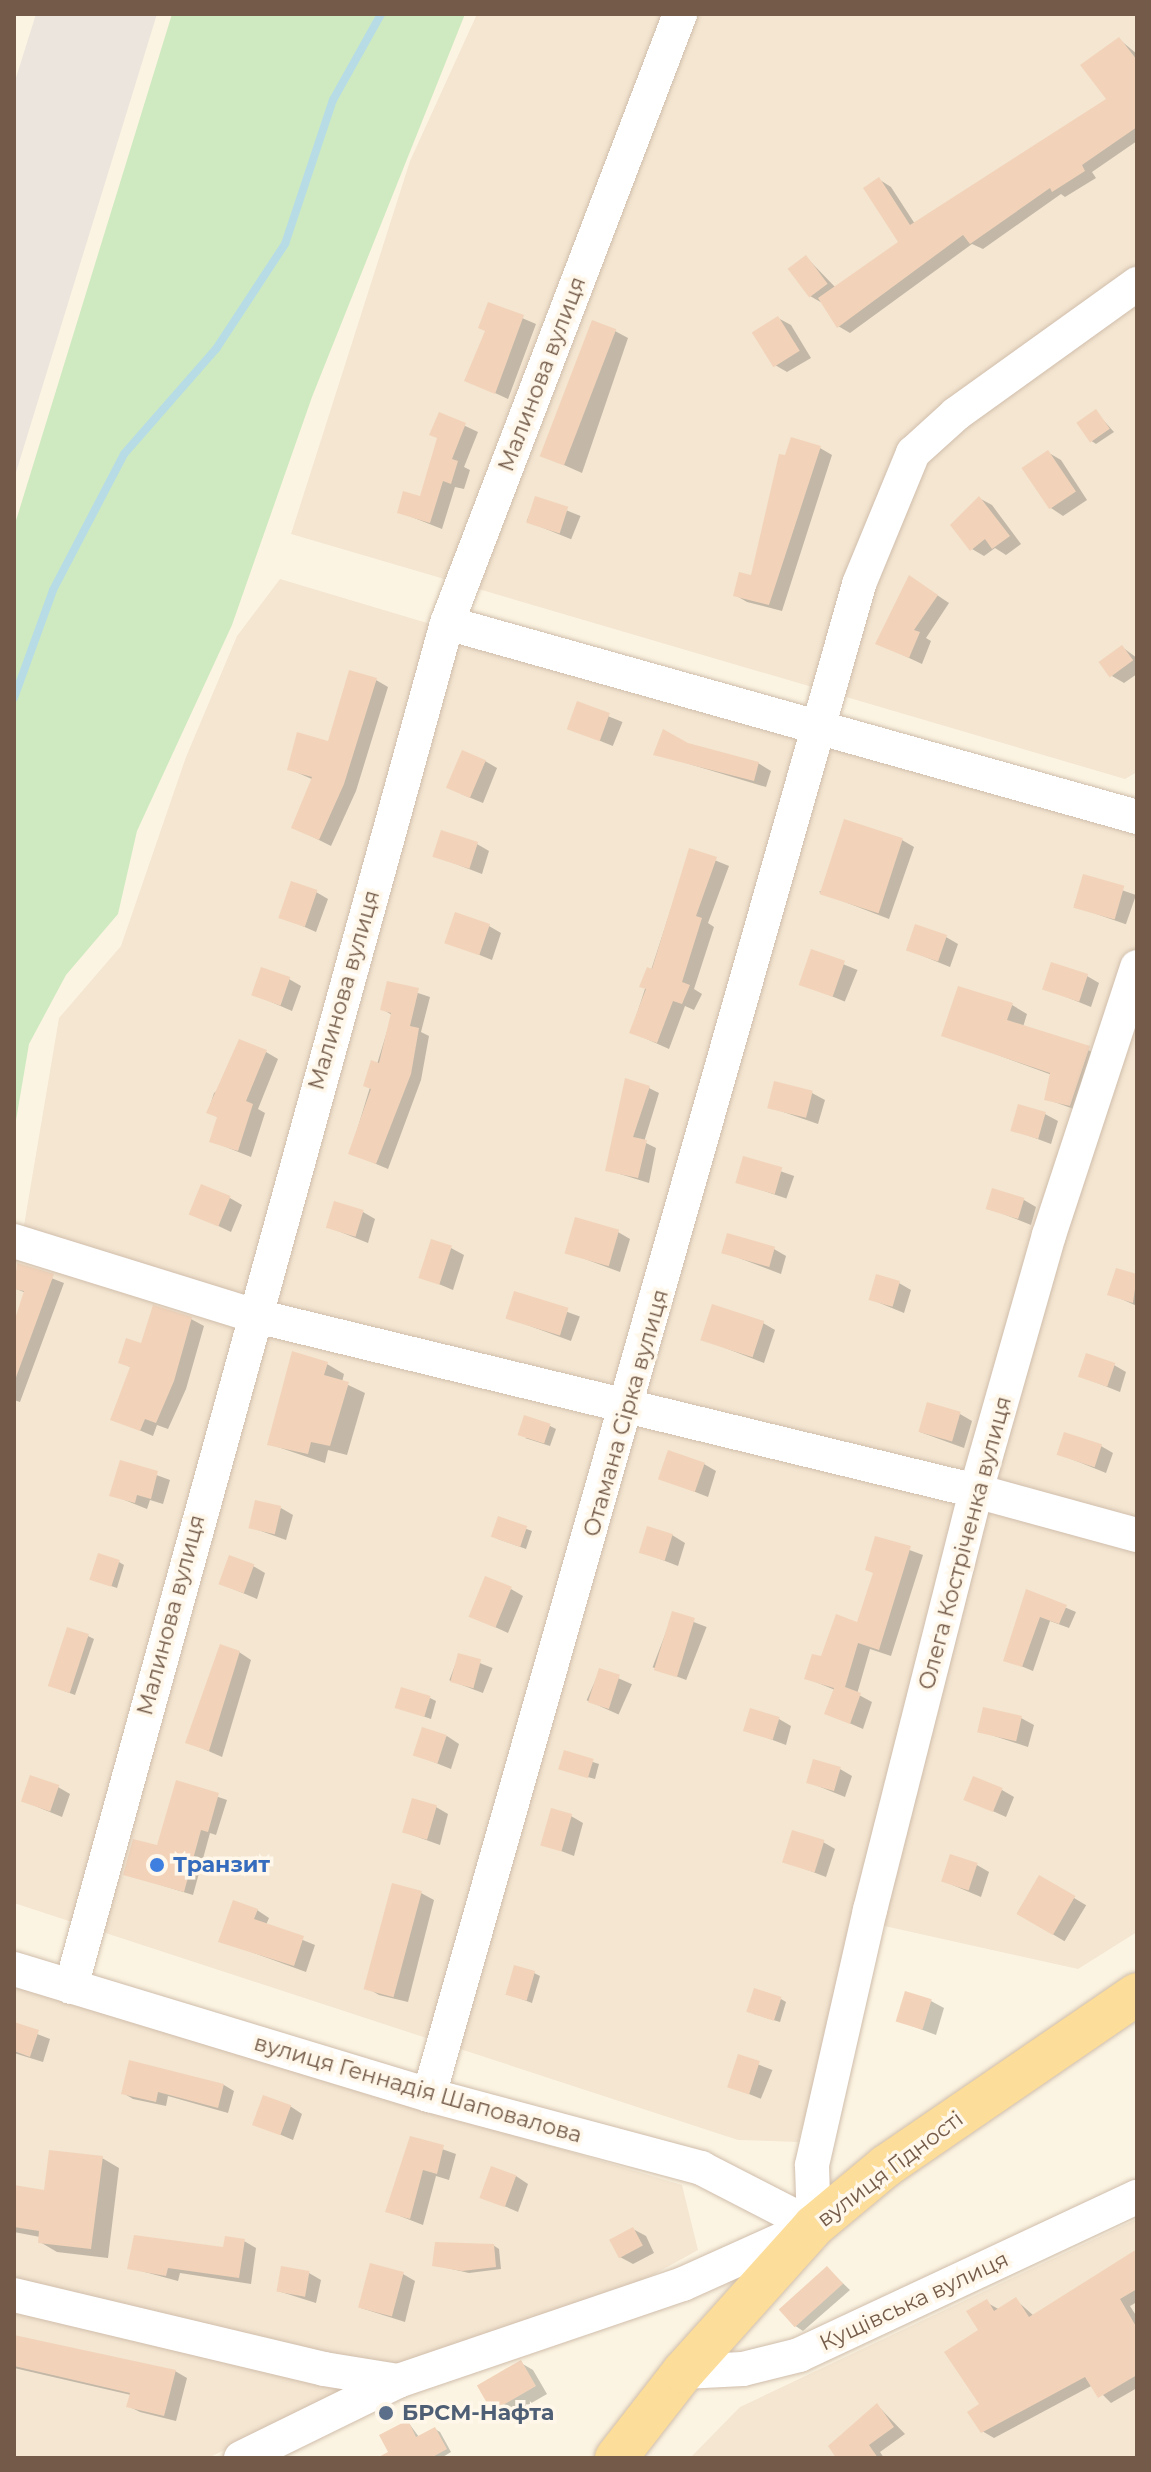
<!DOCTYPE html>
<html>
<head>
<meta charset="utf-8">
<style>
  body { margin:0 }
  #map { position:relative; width:1151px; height:2472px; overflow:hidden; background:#fcf4e2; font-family:Montserrat,sans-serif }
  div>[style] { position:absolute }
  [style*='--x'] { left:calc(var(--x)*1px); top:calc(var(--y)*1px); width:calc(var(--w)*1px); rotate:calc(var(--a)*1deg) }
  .residential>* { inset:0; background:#f4e6d1 }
  .industrial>* { inset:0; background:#ebe5dd }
  .green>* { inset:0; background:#cfeac1 }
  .shadow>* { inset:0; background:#0003; transform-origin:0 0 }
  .stream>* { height:8px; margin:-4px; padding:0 4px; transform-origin:4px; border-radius:4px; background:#b7dce6 }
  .building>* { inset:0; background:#f2d3ba; transform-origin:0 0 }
  .roads { filter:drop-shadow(0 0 2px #d0beac) drop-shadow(0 0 2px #d0beac) }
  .minor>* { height:34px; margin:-17px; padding:0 17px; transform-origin:17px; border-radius:17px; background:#fff }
  .major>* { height:42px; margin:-21px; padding:0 21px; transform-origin:21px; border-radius:21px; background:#fcdd9a }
  .dots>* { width:22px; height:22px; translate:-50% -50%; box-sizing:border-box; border:4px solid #fff7e9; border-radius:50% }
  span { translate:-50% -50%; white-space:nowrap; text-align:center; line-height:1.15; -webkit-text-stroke:7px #fff7e9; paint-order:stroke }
  .street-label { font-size:22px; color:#745b49 }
  .shop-label { font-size:22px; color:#366cbe; font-weight:700 }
  .left { translate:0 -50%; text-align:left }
  .service-label { font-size:22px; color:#4e5e75; font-weight:700 }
  .frame { position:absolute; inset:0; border:16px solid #745b49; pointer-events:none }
</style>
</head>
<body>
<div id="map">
  <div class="residential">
    <div style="clip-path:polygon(477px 14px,1137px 14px,1137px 772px,1125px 779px,291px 534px,410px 161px)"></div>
    <div style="clip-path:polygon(280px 579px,1137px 835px,1137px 1932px,1078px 1969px,862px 1921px,798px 2142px,738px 2140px,14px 1903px,14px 1254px,19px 1255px,59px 1018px,121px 946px,186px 757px,237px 636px)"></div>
    <div style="clip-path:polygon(14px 1986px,682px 2185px,698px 2250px,649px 2277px,271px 2427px,208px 2458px,14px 2458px)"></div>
    <div style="clip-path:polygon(1137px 2219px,1137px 2458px,690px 2458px,740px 2407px)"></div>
  </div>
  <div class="industrial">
    <div style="clip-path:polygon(36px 14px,157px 14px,14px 479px,14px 84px)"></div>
  </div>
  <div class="green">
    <div style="clip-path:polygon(172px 14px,465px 14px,312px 397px,232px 625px,137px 831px,118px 914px,66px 975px,29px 1044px,14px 1132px,14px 527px)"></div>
  </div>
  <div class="shadow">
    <div style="clip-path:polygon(1119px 39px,1137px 54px,1137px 141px,1092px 172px,1096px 178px,1065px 197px,1061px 194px,983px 249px,972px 244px,850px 333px,838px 326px,824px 304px,810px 296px,807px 258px,836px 288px,900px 242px,880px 180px,891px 187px,915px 224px,1109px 100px)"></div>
    <div style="clip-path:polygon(489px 304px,536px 324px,508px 399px,467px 380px,487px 331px)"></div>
    <div style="clip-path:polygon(778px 318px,791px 325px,811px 358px,787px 372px,775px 365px)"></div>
    <div style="clip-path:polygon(615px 331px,628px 338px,582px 473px,546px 457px)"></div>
    <div style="clip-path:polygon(1096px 412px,1114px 432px,1096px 444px,1090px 440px)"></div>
    <div style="clip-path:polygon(440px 414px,478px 432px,464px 467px,470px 470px,464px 489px,455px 487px,442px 529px,399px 512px,421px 499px,439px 438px)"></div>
    <div style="clip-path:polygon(820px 448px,832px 455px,782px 611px,747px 602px,735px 595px,752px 578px,786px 458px)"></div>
    <div style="clip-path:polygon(1049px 453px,1061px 460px,1087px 500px,1063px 516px,1051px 508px)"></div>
    <div style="left:536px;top:498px;width:48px;height:25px;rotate:22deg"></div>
    <div style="clip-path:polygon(979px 498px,992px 505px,1021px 544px,1006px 555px,995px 548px,984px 556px,972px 549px)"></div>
    <div style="clip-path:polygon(922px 585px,949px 603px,926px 638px,931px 641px,922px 664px,877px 643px)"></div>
    <div style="clip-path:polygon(1122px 647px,1137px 658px,1137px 674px,1124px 683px,1112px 676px)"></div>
    <div style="clip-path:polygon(376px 680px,388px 687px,356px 791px,331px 846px,293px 827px,314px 780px,289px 769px,330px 743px)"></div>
    <div style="left:578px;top:704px;width:48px;height:26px;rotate:22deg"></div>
    <div style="clip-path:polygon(687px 744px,758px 763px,771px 771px,766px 787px,656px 754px)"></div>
    <div style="clip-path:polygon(485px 761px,497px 768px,483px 803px,461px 794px)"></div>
    <div style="clip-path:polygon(902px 840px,914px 847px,889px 919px,819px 892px)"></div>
    <div style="clip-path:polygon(477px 844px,489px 851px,482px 874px,435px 856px)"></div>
    <div style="clip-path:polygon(690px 850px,729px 866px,708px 923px,714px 927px,694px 989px,702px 994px,694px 1010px,685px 1006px,669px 1049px,631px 1032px)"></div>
    <div style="left:1084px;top:877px;width:55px;height:31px;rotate:19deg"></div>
    <div style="clip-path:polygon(316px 892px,328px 899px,316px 932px,280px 916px)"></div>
    <div style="clip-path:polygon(489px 926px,501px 933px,492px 960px,447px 942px)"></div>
    <div style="clip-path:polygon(946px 937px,958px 944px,950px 967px,908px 950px)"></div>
    <div style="left:813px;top:952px;width:48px;height:34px;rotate:22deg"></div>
    <div style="clip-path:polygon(1087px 976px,1099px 983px,1091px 1007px,1044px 988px)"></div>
    <div style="clip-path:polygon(289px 979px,301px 986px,292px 1011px,253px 994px)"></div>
    <div style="clip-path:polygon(388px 983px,430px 997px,421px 1032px,429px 1036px,421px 1080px,388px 1169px,350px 1153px,392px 1015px,382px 1009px)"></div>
    <div style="clip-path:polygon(1012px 1005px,1027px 1014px,1023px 1027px,1104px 1056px,1085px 1113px,1046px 1099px,1052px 1075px,944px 1035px)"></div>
    <div style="clip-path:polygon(266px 1052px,278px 1059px,258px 1109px,265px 1113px,251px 1157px,211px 1141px,219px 1118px,208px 1112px,214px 1093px)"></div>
    <div style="clip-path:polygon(649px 1088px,659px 1093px,644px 1142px,656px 1148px,649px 1183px,607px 1170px)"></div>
    <div style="clip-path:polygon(812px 1093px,825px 1100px,818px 1124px,769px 1107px)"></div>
    <div style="clip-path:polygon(1045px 1114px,1058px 1121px,1051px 1144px,1013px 1130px)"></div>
    <div style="left:745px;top:1159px;width:52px;height:24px;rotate:19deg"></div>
    <div style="clip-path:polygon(230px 1198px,242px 1205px,231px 1232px,191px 1213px)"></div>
    <div style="clip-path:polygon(1024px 1200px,1036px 1207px,1031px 1225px,988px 1208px)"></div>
    <div style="clip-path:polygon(363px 1212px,375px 1219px,368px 1243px,328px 1227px)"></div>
    <div style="clip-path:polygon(618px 1232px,630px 1239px,620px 1272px,566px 1252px)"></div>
    <div style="clip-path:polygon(451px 1248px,464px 1255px,453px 1290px,422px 1277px)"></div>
    <div style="clip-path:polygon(774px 1249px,786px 1256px,781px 1274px,723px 1252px)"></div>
    <div style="clip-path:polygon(18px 1265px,64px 1283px,20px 1402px,14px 1400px,14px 1329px,26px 1293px,14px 1288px)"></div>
    <div style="clip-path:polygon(1117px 1270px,1137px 1277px,1137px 1306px,1110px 1294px)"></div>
    <div style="clip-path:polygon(899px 1283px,911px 1290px,904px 1313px,870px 1299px)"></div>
    <div style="left:515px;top:1293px;width:69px;height:26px;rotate:20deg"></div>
    <div style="clip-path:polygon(191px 1319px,204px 1326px,186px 1389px,168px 1429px,157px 1425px,153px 1436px,113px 1419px,132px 1368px,120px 1362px)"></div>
    <div style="clip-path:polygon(763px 1323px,775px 1330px,764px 1363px,702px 1339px)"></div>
    <div style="clip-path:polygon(327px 1364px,344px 1374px,342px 1382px,365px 1393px,347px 1455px,328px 1450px,325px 1463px,269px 1444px)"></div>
    <div style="clip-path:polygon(1114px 1365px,1126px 1372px,1120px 1392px,1080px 1376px)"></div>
    <div style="clip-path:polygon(960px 1414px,972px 1421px,964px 1448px,920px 1432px)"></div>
    <div style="clip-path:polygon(550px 1426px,556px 1429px,550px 1446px,525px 1438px)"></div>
    <div style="clip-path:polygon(1101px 1446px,1113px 1453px,1106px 1473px,1059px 1454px)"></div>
    <div style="clip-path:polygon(121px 1462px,170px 1480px,163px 1504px,150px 1500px,147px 1509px,112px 1495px)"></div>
    <div style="clip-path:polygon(704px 1464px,716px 1471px,708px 1497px,660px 1478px)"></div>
    <div style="clip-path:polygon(281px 1508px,293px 1515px,286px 1540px,250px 1527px)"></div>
    <div style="clip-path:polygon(499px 1519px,532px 1531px,526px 1549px,498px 1539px)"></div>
    <div style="clip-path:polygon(672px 1535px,685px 1543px,678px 1566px,642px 1552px)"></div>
    <div style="clip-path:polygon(877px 1538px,923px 1555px,891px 1656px,870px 1649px,857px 1694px,872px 1702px,863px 1729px,826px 1713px,835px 1690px,806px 1678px,858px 1624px,875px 1574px)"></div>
    <div style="clip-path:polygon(119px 1562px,124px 1565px,117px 1588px,97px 1581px)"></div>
    <div style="clip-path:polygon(253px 1566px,265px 1573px,257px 1599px,221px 1584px)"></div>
    <div style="clip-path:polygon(511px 1589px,523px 1596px,508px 1633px,471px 1616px)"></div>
    <div style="clip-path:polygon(1027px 1591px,1076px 1612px,1069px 1628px,1050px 1621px,1033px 1671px,1006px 1660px)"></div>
    <div style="left:673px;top:1614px;width:36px;height:57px;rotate:21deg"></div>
    <div style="clip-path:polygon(88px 1636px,94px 1639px,75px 1695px,59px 1689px)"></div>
    <div style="clip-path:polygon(239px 1652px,251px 1660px,222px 1757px,188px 1742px)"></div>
    <div style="left:459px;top:1655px;width:36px;height:27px;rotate:21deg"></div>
    <div style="left:600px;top:1670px;width:35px;height:33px;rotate:24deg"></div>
    <div style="clip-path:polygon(430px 1698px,436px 1701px,431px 1719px,397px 1707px)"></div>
    <div style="clip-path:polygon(1021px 1718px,1034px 1725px,1028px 1747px,979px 1731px)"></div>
    <div style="clip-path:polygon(779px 1719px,791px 1726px,786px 1745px,746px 1730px)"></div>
    <div style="clip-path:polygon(447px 1736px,459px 1744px,451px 1769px,416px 1755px)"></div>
    <div style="clip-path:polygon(565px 1753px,599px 1764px,595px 1779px,566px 1771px)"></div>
    <div style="clip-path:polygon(840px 1769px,852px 1776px,845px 1797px,808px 1782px)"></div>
    <div style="clip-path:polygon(178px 1783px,227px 1800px,216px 1835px,210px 1833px,193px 1895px,125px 1874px,158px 1848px)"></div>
    <div style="clip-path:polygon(58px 1787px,70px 1794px,62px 1817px,23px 1801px)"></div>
    <div style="clip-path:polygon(1002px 1790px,1014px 1797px,1006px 1817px,966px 1799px)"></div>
    <div style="clip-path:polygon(436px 1807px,448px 1814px,440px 1845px,404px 1832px)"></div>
    <div style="clip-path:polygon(571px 1816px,583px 1823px,574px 1856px,543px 1844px)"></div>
    <div style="clip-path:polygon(823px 1842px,835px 1849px,826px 1877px,784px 1861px)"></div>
    <div style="clip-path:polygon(977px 1865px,989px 1872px,981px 1897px,943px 1881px)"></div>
    <div style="left:1039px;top:1877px;width:55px;height:42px;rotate:31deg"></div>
    <div style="clip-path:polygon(421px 1893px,434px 1900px,408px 2002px,379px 1995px,367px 1988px)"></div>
    <div style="clip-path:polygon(257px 1910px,269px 1918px,266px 1925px,315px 1945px,306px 1972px,221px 1941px)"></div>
    <div style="clip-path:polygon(534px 1973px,540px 1976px,532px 2003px,508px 1994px)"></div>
    <div style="clip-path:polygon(781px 1999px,786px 2002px,780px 2022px,754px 2014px)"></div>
    <div style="clip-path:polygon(931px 2001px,944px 2008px,936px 2035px,899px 2021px)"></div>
    <div style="clip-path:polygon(14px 2025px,50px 2039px,43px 2062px,14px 2053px)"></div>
    <div style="left:740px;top:2057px;width:35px;height:31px;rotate:22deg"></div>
    <div style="clip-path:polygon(130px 2063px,224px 2085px,234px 2091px,228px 2113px,168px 2096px,166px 2106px,133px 2099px,123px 2093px)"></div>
    <div style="clip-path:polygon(290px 2106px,302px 2114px,293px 2140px,255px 2124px)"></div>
    <div style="clip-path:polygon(411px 2138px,456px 2154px,449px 2180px,436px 2176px,423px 2225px,387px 2211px)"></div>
    <div style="clip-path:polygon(102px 2158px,119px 2168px,108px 2258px,57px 2252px,40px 2242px,40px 2237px,14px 2232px,14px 2188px,46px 2192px)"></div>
    <div style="clip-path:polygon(516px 2176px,528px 2184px,518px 2212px,483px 2197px)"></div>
    <div style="clip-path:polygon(633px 2229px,646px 2236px,654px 2253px,633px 2264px,620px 2257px)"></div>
    <div style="clip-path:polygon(244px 2241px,256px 2248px,251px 2284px,180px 2273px,178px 2281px,130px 2268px,225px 2250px)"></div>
    <div style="clip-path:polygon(493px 2245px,499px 2249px,501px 2269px,469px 2273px,434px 2265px)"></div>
    <div style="clip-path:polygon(1137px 2251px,1137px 2302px,1130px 2306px,1137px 2317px,1137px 2388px,1111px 2403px,1093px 2385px,994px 2438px,982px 2431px,981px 2331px,986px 2302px,1000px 2310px,1016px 2300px,1034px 2316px)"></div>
    <div style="clip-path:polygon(827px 2268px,850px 2290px,803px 2331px,794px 2325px)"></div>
    <div style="clip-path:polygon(309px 2273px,321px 2280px,316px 2303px,278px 2291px)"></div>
    <div style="clip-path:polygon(403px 2274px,415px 2281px,405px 2322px,361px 2308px)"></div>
    <div style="clip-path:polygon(14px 2336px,175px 2371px,187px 2378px,176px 2421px,140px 2412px,128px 2406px,131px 2395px,14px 2368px)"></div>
    <div style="clip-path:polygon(521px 2363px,533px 2370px,547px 2394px,507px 2417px,494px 2410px)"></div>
    <div style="clip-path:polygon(878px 2406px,905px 2434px,880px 2452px,884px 2458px,839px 2458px)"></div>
    <div style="clip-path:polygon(408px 2422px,419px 2437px,435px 2429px,440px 2432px,451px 2452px,441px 2458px,394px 2458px)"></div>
  </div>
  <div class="stream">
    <div style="--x:14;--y:698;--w:115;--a:-70.1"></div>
    <div style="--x:53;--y:590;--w:153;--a:-62.4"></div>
    <div style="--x:124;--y:454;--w:140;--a:-48.8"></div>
    <div style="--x:216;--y:349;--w:126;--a:-56.7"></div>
    <div style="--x:285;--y:244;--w:152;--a:-71.6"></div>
    <div style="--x:333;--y:100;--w:98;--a:-60.8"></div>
  </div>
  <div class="building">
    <div style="clip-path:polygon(1119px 37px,1137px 60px,1137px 127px,1082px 165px,1085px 171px,1052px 192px,1050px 188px,970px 244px,963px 235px,837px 328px,818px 298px,898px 242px,863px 188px,879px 177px,910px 225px,1106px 99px,1080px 65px)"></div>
    <div style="left:806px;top:255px;width:36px;height:23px;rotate:53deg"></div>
    <div style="clip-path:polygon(488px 302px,524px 315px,495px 394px,464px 381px,485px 331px,478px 328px)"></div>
    <div style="left:778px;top:316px;width:41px;height:31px;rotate:58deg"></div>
    <div style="left:592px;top:320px;width:26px;height:146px;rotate:21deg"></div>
    <div style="left:1096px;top:409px;width:24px;height:24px;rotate:55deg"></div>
    <div style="clip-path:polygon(439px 412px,466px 423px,452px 459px,458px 461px,451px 484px,443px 481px,430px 523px,397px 513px,403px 491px,420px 496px,437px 438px,429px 435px)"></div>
    <div style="clip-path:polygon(791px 437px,821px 446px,769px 605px,733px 596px,739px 572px,751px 575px,779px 454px,785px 455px)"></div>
    <div style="left:1048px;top:450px;width:50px;height:32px;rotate:56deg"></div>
    <div style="left:535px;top:496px;width:35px;height:28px;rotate:18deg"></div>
    <div style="clip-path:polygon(979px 496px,1010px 536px,992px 549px,985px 539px,970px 551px,950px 525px)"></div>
    <div style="clip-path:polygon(909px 575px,938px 595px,914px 630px,920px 632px,909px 658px,875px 644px)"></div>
    <div style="left:1122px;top:645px;width:19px;height:29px;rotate:54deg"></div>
    <div style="clip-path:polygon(349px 670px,377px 678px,344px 784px,319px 840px,291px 828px,312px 777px,287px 770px,297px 732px,328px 741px)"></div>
    <div style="left:577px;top:701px;width:35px;height:30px;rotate:20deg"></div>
    <div style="clip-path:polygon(663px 729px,688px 743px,759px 762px,754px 781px,653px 755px)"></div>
    <div style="left:462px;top:750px;width:26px;height:41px;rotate:23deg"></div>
    <div style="left:844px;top:819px;width:62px;height:79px;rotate:18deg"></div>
    <div style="left:441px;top:830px;width:39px;height:28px;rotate:18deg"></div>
    <div style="clip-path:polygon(689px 848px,717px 857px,696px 916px,702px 918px,682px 982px,690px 985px,682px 1004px,673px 1001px,657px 1043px,629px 1033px,646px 989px,639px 987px,647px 967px,652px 969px)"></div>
    <div style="left:1083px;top:874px;width:43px;height:35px;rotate:16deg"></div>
    <div style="left:291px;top:881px;width:28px;height:39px;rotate:19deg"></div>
    <div style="left:455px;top:912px;width:37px;height:33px;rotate:19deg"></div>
    <div style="left:915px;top:924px;width:34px;height:28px;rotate:19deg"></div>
    <div style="left:811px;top:949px;width:36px;height:38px;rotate:19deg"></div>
    <div style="left:1051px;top:962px;width:39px;height:29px;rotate:18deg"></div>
    <div style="left:261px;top:967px;width:31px;height:30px;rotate:19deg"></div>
    <div style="clip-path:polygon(387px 981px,419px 988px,410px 1026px,419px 1028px,411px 1074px,376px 1164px,348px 1154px,371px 1089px,363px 1086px,371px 1060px,379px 1063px,391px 1013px,380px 1010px)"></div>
    <div style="clip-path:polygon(958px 986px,1013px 1003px,1007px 1020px,1090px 1046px,1070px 1106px,1044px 1100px,1050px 1073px,941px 1036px)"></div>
    <div style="clip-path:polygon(239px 1039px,267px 1050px,246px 1101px,253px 1104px,238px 1151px,209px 1142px,217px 1117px,206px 1113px)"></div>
    <div style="clip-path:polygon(625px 1078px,650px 1086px,633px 1137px,647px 1140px,638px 1178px,605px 1171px)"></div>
    <div style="left:774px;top:1081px;width:40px;height:28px;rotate:14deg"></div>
    <div style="left:1018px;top:1104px;width:29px;height:28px;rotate:16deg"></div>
    <div style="left:743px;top:1156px;width:41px;height:28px;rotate:16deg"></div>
    <div style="left:201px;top:1184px;width:32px;height:33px;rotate:22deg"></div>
    <div style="left:992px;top:1188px;width:34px;height:22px;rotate:17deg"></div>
    <div style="left:334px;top:1201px;width:31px;height:28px;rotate:17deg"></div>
    <div style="left:575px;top:1217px;width:46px;height:38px;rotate:16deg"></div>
    <div style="left:727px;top:1233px;width:50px;height:21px;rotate:16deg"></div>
    <div style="left:431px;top:1239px;width:22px;height:41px;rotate:18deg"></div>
    <div style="clip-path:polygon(17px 1263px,54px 1274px,15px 1380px,14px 1322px,24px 1291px,14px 1289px)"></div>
    <div style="clip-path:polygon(1116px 1268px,1137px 1274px,1133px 1303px,1107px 1295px)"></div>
    <div style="left:876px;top:1274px;width:25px;height:27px;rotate:16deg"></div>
    <div style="left:514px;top:1291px;width:57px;height:29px;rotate:17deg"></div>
    <div style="left:712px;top:1304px;width:55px;height:38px;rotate:18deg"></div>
    <div style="clip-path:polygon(153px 1305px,192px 1317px,174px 1381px,156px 1423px,145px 1419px,140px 1431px,110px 1420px,130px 1367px,118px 1363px,126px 1338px,141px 1343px)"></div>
    <div style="clip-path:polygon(292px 1351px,328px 1362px,324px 1375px,349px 1382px,330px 1446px,311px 1442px,308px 1454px,267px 1445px)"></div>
    <div style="left:1086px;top:1353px;width:31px;height:25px;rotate:19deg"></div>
    <div style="left:927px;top:1402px;width:35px;height:31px;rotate:16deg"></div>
    <div style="left:524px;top:1415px;width:28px;height:21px;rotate:18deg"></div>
    <div style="left:1064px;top:1432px;width:40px;height:24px;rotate:18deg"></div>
    <div style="left:668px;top:1450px;width:39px;height:31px;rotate:19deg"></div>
    <div style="clip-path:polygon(120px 1460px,158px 1471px,151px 1499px,137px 1495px,135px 1503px,109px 1496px)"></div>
    <div style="left:255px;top:1500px;width:27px;height:29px;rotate:13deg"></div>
    <div style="left:498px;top:1516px;width:31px;height:22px;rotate:19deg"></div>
    <div style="left:647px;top:1526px;width:27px;height:28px;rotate:17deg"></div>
    <div style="clip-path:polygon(875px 1536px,911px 1546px,879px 1650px,858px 1643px,845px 1687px,861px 1693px,850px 1724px,824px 1714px,834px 1688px,804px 1679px,812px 1654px,821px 1656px,836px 1614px,857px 1622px,873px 1573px,865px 1570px)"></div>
    <div style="left:98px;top:1553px;width:23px;height:28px;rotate:18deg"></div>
    <div style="left:229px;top:1555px;width:27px;height:31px;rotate:20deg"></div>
    <div style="left:485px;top:1576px;width:29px;height:44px;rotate:22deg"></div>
    <div style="clip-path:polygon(1026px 1589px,1067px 1605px,1059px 1624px,1040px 1617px,1022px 1667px,1003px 1661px)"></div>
    <div style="left:672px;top:1611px;width:24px;height:62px;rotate:17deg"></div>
    <div style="left:67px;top:1627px;width:23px;height:62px;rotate:18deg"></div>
    <div style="clip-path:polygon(220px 1644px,240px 1651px,209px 1751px,185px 1743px)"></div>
    <div style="left:458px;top:1653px;width:24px;height:30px;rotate:15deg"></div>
    <div style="left:599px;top:1668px;width:22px;height:36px;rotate:18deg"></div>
    <div style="left:401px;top:1687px;width:31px;height:22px;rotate:17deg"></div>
    <div style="left:983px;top:1707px;width:40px;height:26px;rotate:13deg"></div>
    <div style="left:750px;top:1708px;width:31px;height:24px;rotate:17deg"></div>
    <div style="left:422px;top:1727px;width:26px;height:30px;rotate:18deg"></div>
    <div style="left:564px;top:1750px;width:31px;height:20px;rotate:17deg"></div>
    <div style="left:813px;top:1759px;width:29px;height:25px;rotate:16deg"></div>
    <div style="left:30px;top:1775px;width:31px;height:28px;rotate:19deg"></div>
    <div style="left:973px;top:1776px;width:32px;height:26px;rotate:22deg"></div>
    <div style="clip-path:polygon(176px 1780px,219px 1793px,208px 1832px,201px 1830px,184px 1892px,123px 1875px,133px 1839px,157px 1845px)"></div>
    <div style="left:412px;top:1798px;width:26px;height:36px;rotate:16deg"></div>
    <div style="left:551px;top:1808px;width:22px;height:39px;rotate:16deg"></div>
    <div style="left:792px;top:1830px;width:34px;height:34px;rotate:17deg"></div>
    <div style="left:950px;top:1854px;width:29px;height:29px;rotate:18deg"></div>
    <div style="left:1039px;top:1875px;width:42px;height:45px;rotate:30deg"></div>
    <div style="left:392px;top:1883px;width:31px;height:110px;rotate:15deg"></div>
    <div style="clip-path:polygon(233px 1900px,258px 1909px,254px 1919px,304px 1936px,294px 1966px,218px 1942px)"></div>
    <div style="left:514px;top:1965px;width:22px;height:31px;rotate:16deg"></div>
    <div style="left:754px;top:1988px;width:29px;height:25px;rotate:18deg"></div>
    <div style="left:905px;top:1991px;width:28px;height:32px;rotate:17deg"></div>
    <div style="clip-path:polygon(14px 2022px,39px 2030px,30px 2057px,14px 2051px)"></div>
    <div style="left:738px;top:2054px;width:23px;height:35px;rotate:18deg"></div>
    <div style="clip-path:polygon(129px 2060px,224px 2084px,218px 2108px,158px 2092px,156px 2102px,121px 2094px)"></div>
    <div style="left:263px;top:2095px;width:30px;height:32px;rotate:20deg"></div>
    <div style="clip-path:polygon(410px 2136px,444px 2145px,437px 2174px,423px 2170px,410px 2219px,385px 2212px)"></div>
    <div style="clip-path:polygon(49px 2150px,103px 2156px,91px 2249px,38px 2243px,39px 2231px,14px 2227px,14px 2185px,44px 2190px)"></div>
    <div style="left:491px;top:2166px;width:27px;height:34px;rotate:20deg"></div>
    <div style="left:633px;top:2227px;width:21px;height:27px;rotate:62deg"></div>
    <div style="clip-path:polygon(134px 2235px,223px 2247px,225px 2236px,245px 2239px,239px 2278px,168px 2268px,166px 2276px,127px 2269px)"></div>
    <div style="clip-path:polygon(435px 2242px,494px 2244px,496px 2267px,462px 2271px,432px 2266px)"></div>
    <div style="clip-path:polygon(1137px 2249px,1137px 2289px,1120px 2299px,1137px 2328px,1137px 2375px,1098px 2398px,1085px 2377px,981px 2433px,967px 2412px,979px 2404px,944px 2352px,978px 2330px,966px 2311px,987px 2299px,994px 2311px,1016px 2297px,1029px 2317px)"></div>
    <div style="left:370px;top:2263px;width:35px;height:46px;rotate:15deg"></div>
    <div style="left:281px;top:2266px;width:29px;height:26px;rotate:10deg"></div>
    <div style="left:827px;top:2266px;width:24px;height:65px;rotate:48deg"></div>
    <div style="clip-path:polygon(14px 2335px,176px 2370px,164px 2416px,126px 2407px,130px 2393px,14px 2366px)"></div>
    <div style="left:521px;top:2360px;width:30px;height:51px;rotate:60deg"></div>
    <div style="clip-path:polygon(877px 2403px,894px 2427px,869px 2445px,878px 2458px,836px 2458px,828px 2446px)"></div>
    <div style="clip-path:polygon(408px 2420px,416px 2437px,435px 2427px,447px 2449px,431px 2458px,377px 2458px,388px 2452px,379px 2435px)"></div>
  </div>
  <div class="roads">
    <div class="minor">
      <div style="--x:447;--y:623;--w:717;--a:15.7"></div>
      <div style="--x:14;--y:1241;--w:249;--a:17.3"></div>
      <div style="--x:252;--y:1315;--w:745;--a:13.66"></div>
      <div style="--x:976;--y:1491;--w:167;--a:15.3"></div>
      <div style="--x:14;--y:1969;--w:434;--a:16.9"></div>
      <div style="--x:429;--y:2095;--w:282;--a:15"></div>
      <div style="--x:701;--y:2168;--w:127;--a:27.2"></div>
      <div style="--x:71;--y:1987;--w:1415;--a:-74.59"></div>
      <div style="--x:447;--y:623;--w:652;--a:-69.06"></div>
      <div style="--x:429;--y:2095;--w:1571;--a:-74.11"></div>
      <div style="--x:859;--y:584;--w:142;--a:-67.6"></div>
      <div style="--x:913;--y:453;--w:58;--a:-42.2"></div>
      <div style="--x:956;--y:414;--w:223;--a:-35.7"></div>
      <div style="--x:814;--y:2226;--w:61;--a:-91.9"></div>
      <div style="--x:812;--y:2165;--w:262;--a:-77.2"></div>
      <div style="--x:870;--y:1910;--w:432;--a:-75.8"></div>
      <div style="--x:976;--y:1491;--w:266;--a:-74.1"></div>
      <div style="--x:1049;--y:1235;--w:282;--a:-71.8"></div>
      <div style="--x:14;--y:2295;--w:319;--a:13.4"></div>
      <div style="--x:324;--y:2369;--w:75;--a:9.2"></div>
      <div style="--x:683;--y:2372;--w:60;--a:-2.9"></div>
      <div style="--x:743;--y:2369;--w:58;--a:-14"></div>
      <div style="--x:799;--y:2355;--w:373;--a:-25.1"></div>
      <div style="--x:241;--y:2458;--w:175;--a:-26.1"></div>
      <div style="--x:398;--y:2381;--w:301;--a:-18.8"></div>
      <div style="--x:683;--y:2284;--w:139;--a:-24.2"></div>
    </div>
    <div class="major">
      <div style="--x:616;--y:2458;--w:109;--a:-52.1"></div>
      <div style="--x:683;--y:2372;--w:196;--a:-48.1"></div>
      <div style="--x:814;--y:2226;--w:94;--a:-39.8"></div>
      <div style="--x:886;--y:2166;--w:304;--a:-34.4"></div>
    </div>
  </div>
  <div class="dots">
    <div style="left:157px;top:1865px;background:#3f7fe0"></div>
    <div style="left:386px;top:2413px;background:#5c6f8a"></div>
  </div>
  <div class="street-label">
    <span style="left:542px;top:374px;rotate:-69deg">Малинова вулиця</span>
    <span style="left:344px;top:990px;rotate:-74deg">Малинова вулиця</span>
    <span style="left:626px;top:1413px;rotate:-74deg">Отамана Сірка вулиця</span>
    <span style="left:965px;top:1543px;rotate:-75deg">Олега Костріченка вулиця</span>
    <span style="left:171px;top:1615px;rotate:-75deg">Малинова вулиця</span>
    <span style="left:418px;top:2089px;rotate:16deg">вулиця Геннадія Шаповалова</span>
    <span style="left:890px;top:2169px;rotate:-37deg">вулиця Гідності</span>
    <span style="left:914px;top:2301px;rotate:-25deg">Кущівська вулиця</span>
  </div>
  <div class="shop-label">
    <span class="left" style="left:173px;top:1865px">Транзит</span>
  </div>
  <div class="service-label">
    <span class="left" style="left:402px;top:2413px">БРСМ-Нафта</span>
  </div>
  <div class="frame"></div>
</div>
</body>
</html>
